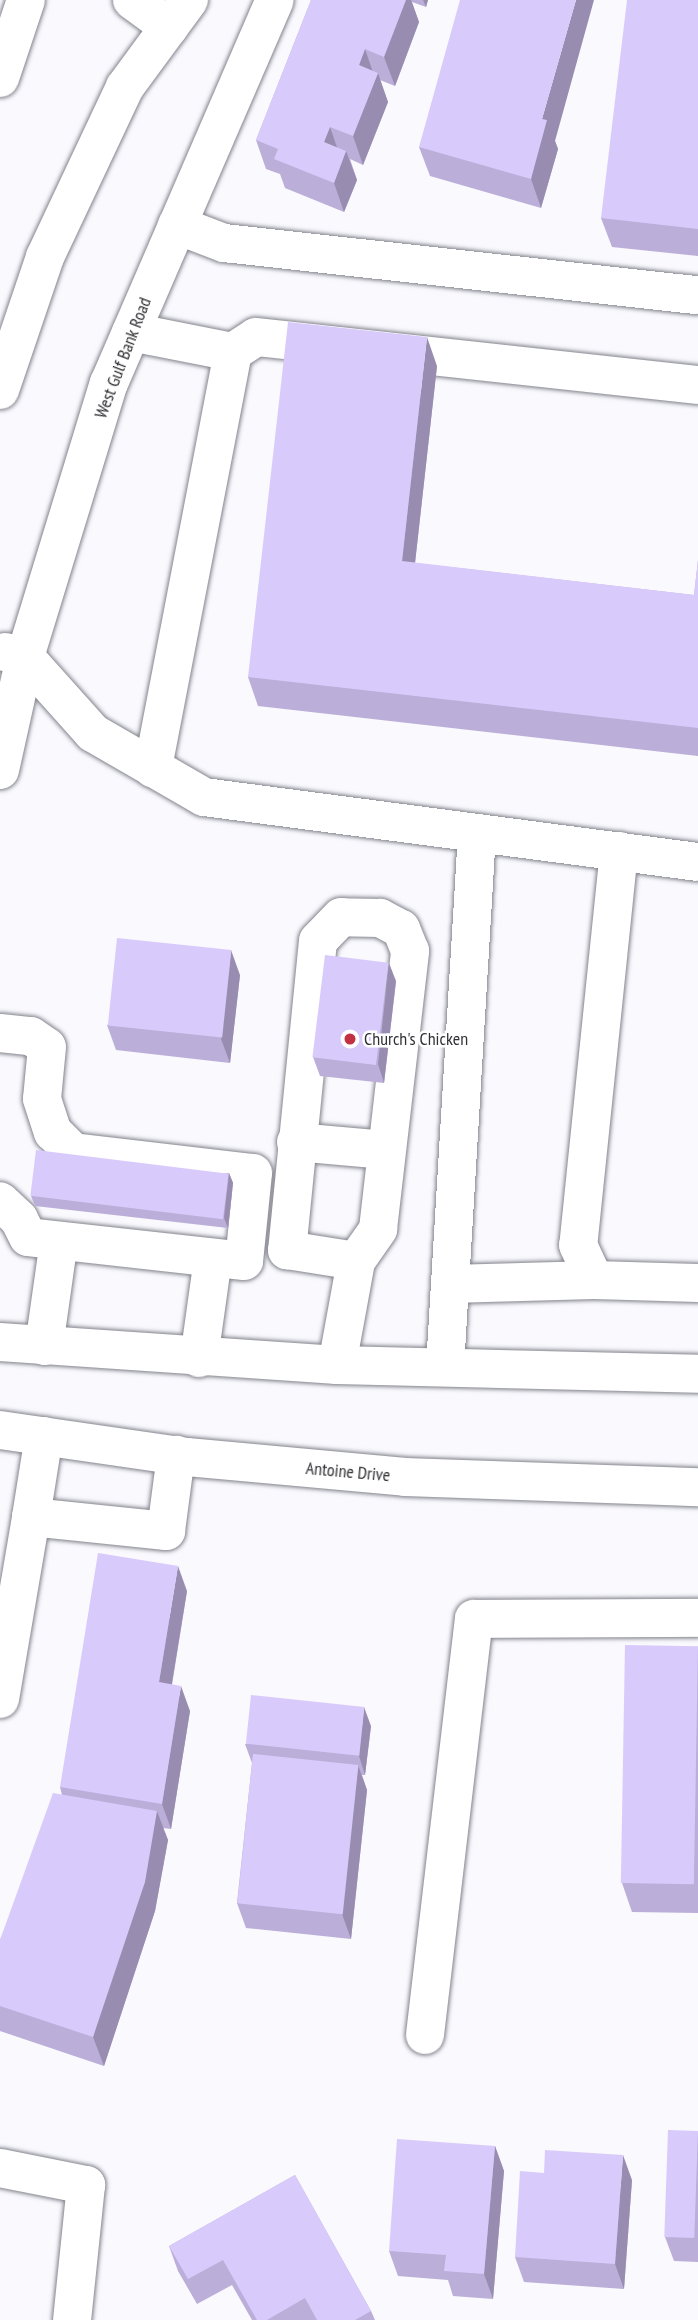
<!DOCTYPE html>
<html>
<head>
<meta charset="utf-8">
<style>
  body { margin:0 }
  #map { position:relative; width:698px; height:2320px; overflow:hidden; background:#f9f9fe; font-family:"PT Sans Narrow",sans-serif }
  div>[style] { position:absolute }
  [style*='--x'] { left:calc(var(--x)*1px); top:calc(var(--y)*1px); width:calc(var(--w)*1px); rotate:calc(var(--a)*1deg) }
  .roads { filter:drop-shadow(0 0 2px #83838d) drop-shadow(0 0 2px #83838d) }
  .minor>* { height:38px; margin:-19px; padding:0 19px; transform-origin:19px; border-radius:19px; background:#fff }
  .major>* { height:38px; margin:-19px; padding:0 19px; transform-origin:19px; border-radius:19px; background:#fff }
  .wall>* { inset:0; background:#bbaed9 }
  .shaded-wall>* { inset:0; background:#988db0 }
  .building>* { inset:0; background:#d9cafc; transform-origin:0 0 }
  .dots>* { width:19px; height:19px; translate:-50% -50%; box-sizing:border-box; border:4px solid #fff; border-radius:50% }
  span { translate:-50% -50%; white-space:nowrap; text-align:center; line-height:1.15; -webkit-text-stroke:5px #fff; paint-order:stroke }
  .street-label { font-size:18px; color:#303034 }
  .poi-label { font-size:18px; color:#303034 }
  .left { translate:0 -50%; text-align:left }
</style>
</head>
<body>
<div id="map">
  <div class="roads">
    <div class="minor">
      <div style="--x:132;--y:0;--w:46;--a:36.1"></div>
      <div style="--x:0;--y:78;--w:82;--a:-71.6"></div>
      <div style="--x:177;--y:225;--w:50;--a:21"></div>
      <div style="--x:224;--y:243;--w:477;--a:6.3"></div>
      <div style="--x:131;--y:332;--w:104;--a:11.1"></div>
      <div style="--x:233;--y:352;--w:424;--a:100.9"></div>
      <div style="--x:233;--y:352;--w:27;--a:-33"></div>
      <div style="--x:256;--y:337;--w:445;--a:6.2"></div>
      <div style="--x:0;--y:390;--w:140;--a:-71.3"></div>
      <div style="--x:45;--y:257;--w:188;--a:-64.8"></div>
      <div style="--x:125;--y:87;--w:108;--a:-53.7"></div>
      <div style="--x:5;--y:652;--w:21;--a:14"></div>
      <div style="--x:25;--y:657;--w:102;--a:48.2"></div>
      <div style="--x:93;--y:733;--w:128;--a:30"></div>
      <div style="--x:204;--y:797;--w:498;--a:7.5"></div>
      <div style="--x:0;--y:770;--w:116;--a:-77.5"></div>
      <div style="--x:25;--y:657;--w:287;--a:-73"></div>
      <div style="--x:109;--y:383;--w:417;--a:-66.6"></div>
      <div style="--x:619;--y:851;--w:396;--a:95.9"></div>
      <div style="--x:578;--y:1245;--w:38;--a:65"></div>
      <div style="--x:594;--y:1280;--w:104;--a:1.7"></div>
      <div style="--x:0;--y:1033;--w:31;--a:6"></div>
      <div style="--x:31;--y:1036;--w:19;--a:35"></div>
      <div style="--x:47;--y:1047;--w:52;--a:95.5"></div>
      <div style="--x:42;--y:1099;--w:35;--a:72"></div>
      <div style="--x:53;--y:1132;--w:28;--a:45"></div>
      <div style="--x:73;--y:1152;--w:181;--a:6.7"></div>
      <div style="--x:253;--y:1173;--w:88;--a:95.8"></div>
      <div style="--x:244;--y:1261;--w:217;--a:-173.7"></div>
      <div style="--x:28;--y:1237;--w:20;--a:-117"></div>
      <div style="--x:19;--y:1219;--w:26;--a:-137"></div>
      <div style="--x:296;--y:1142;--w:90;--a:5.1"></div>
      <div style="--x:450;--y:1284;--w:144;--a:-1.6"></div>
      <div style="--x:44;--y:1346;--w:106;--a:-81.9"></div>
      <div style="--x:199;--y:1358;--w:101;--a:-82"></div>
      <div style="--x:337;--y:1365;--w:106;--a:-79.6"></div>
      <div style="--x:356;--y:1261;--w:39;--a:-55"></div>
      <div style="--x:378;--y:1229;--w:280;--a:-83.4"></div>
      <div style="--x:410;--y:951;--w:24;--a:-112"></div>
      <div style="--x:401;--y:929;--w:24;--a:-152"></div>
      <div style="--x:380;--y:918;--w:39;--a:-179"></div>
      <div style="--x:341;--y:917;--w:33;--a:134"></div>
      <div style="--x:318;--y:941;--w:311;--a:95.7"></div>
      <div style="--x:287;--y:1250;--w:70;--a:9.1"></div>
      <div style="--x:445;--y:1367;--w:535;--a:-86.57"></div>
      <div style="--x:31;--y:1517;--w:82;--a:-80.9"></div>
      <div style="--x:0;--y:1699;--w:185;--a:-80.3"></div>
      <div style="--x:31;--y:1517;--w:136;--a:5.9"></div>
      <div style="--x:166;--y:1531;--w:77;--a:-82.5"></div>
      <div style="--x:425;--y:2035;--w:419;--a:-83.3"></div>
      <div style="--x:474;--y:1619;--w:224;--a:-0.3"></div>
      <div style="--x:0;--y:2168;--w:88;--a:11.2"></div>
      <div style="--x:86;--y:2185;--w:136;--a:95.9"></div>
    </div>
    <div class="major">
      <div style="--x:0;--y:1342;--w:338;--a:3.9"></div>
      <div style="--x:337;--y:1365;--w:361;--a:1.4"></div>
      <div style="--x:0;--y:1430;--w:189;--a:8.2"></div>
      <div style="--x:187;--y:1457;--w:219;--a:5.2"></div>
      <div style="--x:405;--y:1477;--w:293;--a:2"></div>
    </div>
  </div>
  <div class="wall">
    <div style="clip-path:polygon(311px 0,428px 0,426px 7px,412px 2px,419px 22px,395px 86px,380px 80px,388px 102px,363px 165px,350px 159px,357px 180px,344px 212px,285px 188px,280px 174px,266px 169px,256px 140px)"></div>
    <div style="clip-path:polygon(698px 0,698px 256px,612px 247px,601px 218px)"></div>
    <div style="clip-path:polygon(555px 141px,558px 149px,541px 208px,430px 176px,419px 147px)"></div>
    <div style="clip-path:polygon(437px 366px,415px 563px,694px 595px,698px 560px,698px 756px,258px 706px,248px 677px)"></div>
    <div style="clip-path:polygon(240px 975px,230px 1063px,116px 1050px,107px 1025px)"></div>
    <div style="clip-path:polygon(396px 981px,384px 1083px,320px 1076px,313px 1057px)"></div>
    <div style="clip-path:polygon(229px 1173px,233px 1183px,228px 1228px,35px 1206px,31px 1196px)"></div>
    <div style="clip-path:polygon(187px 1591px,172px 1685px,190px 1711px,171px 1829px,163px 1828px,168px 1840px,155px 1911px,104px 2066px,0 2031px,0 1940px,62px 1795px,60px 1787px)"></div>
    <div style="clip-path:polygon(698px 1646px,698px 1913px,632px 1912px,622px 1883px)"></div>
    <div style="clip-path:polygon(371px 1726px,365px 1775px,362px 1775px,367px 1790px,351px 1939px,246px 1928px,237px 1903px,252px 1763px,245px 1744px)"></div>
    <div style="clip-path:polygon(698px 2131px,698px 2262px,674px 2261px,665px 2237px)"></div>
    <div style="clip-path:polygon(495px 2146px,504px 2171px,493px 2299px,453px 2296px,448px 2280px,398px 2276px,389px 2251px)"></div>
    <div style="clip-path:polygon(295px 2175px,371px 2311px,375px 2320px,252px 2320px,232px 2285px,197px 2304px,178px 2271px,169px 2246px)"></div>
    <div style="clip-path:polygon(632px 2180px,624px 2289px,524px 2282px,515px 2257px)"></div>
  </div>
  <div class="shaded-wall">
    <div style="clip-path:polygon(396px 0,411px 0,419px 22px,395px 86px,384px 57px)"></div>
    <div style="clip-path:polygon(423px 0,428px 0,426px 7px)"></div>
    <div style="clip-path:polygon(576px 0,594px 0,555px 141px,558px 149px,541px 208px,531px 179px,542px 119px)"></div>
    <div style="clip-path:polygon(365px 49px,375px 78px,359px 65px)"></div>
    <div style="clip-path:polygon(378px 73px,388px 102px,363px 165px,353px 136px)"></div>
    <div style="clip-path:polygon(330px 127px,340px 156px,324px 142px)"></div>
    <div style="clip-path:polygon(346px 151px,357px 180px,344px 212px,334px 183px)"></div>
    <div style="clip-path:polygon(427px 337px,437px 366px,412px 590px,402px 561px)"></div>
    <div style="clip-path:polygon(231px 950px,240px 975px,230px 1063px,221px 1039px)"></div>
    <div style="clip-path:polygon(389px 963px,396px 981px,384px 1083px,378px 1064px)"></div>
    <div style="clip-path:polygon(229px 1173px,233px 1183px,228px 1228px,224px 1218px)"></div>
    <div style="clip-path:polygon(178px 1566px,187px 1591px,168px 1707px,159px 1682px)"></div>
    <div style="clip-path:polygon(181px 1686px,190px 1711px,171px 1829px,162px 1804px)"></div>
    <div style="clip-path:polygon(364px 1707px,371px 1726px,365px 1775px,359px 1756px)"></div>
    <div style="clip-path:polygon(358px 1765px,367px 1790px,351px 1939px,342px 1914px)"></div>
    <div style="clip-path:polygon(157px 1811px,168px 1840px,155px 1911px,104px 2066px,93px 2037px)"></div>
    <div style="clip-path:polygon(495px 2146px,504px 2171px,493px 2299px,484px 2274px)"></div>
    <div style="clip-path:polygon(623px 2155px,632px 2180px,624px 2289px,615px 2264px)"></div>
  </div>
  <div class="building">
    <div style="clip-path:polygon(311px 0,406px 0,384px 57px,365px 49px,359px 65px,378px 73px,353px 136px,330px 127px,324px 142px,346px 151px,334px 183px,274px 159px,278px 149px,256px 140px)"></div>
    <div style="clip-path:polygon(460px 0,576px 0,542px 119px,547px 120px,531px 179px,419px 147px)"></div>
    <div style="clip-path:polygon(627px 0,698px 0,698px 229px,601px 218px)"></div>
    <div style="clip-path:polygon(288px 322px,427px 337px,402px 561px,694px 595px,698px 560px,698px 728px,248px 677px)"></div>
    <div style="left:117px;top:938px;width:115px;height:88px;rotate:6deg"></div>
    <div style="left:325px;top:955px;width:64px;height:103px;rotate:7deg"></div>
    <div style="left:36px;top:1150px;width:194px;height:46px;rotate:7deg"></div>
    <div style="clip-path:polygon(98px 1553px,178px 1566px,159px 1682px,181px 1686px,162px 1804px,60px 1787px)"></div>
    <div style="left:625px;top:1645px;width:73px;height:238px;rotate:1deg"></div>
    <div style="left:251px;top:1695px;width:114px;height:49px;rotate:6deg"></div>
    <div style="left:253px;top:1754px;width:106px;height:150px;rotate:6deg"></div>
    <div style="clip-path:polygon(53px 1793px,157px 1811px,145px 1882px,93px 2037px,0 2006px,0 1940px)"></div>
    <div style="left:668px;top:2130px;width:30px;height:107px;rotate:2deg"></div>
    <div style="clip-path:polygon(397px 2139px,495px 2146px,484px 2274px,444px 2271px,446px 2255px,389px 2251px)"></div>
    <div style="clip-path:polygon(545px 2150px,623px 2155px,615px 2264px,515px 2257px,520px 2171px,544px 2173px)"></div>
    <div style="clip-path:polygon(295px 2175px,371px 2311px,355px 2320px,317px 2320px,305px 2298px,267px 2320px,257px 2320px,223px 2260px,188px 2279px,169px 2246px)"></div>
  </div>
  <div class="dots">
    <div style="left:350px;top:1039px;background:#c13141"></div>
  </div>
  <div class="street-label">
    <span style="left:123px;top:358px;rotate:-69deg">West Gulf Bank Road</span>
    <span style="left:348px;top:1472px;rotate:5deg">Antoine Drive</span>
  </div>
  <div class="poi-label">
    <span class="left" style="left:364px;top:1039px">Church's Chicken</span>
  </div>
</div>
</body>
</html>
